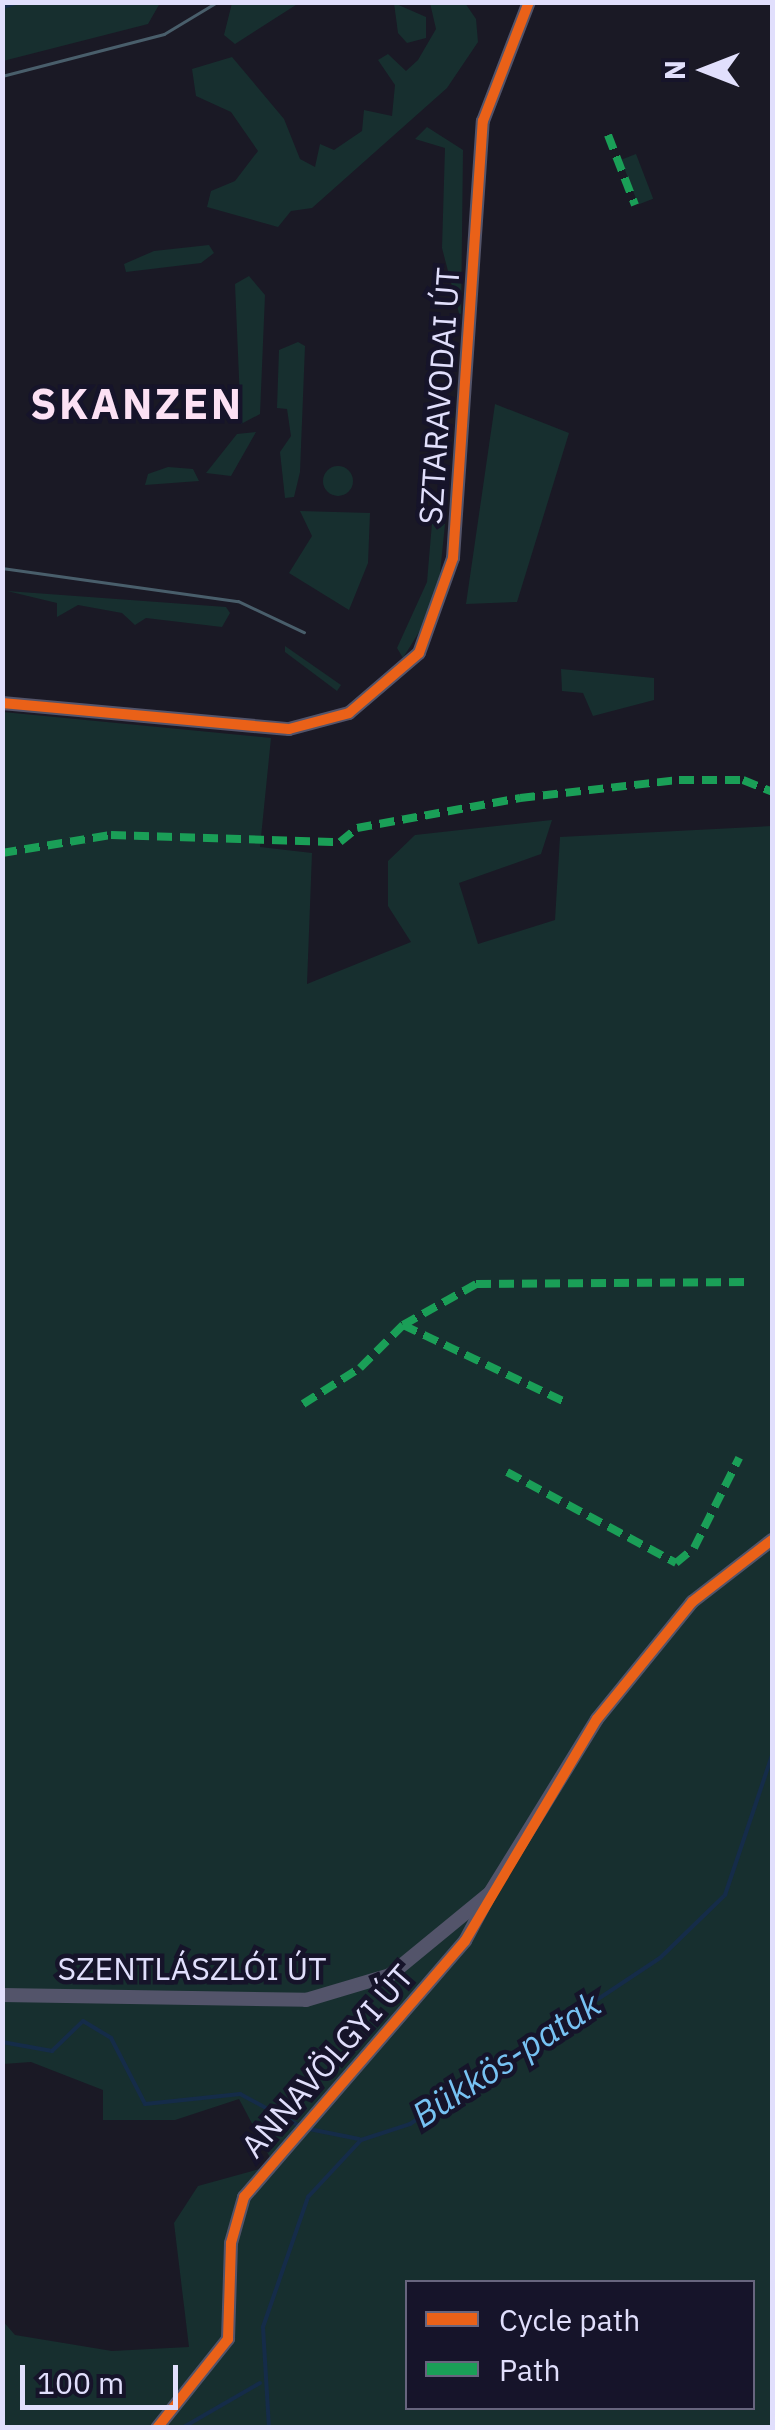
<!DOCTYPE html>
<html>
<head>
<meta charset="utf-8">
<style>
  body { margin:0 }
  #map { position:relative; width:775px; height:2430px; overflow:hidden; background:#1a1925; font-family:"IBM Plex Sans",sans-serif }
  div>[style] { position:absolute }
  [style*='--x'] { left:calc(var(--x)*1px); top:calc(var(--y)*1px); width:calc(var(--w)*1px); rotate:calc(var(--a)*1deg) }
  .green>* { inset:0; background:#172f2f; transform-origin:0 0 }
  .round { border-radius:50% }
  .stream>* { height:4px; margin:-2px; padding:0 2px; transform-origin:2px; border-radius:2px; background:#152c49 }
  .secondary>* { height:14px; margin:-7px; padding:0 7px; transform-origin:7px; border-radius:7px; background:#53546a }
  .tram>* { height:2.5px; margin:-1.25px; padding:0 1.25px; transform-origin:1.25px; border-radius:1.25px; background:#495e6b }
  .quiet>* { height:8px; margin-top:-4px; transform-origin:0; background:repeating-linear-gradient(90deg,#1a9f57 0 15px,transparent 0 23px) }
  .cycleway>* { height:10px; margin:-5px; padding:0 5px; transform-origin:5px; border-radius:5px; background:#ea6118 }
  span { translate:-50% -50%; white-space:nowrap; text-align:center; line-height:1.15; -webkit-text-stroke:9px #16142a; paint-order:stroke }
  .street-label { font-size:32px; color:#e1dffc }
  .water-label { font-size:35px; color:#77c2f3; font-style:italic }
  .district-label { font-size:42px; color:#fce1f4; font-weight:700; letter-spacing:2.5px }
  .frame { position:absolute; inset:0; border:5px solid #e1dffc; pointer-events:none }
  .legend { position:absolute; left:405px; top:2280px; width:350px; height:130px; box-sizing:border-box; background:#16142a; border:2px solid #67657e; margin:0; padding:12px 18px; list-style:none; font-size:30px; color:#e1dffc }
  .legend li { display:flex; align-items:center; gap:20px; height:50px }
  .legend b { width:50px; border:2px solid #67657e }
  .north { position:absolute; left:655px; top:20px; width:100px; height:100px; -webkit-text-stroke:8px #16142a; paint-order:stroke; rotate:270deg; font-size:28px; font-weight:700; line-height:40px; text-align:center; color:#e1dffc }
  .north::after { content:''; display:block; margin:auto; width:35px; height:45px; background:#e1dffc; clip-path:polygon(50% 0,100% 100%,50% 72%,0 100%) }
  .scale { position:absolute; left:20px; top:2365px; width:158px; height:45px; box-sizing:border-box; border:5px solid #e1dffc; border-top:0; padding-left:12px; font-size:30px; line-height:35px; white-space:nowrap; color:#e1dffc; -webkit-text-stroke:8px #16142a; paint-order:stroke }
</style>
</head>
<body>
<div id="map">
  <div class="green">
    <div style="clip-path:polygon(3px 2px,160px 2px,160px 3px,148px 24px,3px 61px)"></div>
    <div style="clip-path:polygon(232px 3px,232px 2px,299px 3px,235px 44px,224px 35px)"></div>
    <div style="clip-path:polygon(394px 3px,426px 17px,426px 38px,407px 43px,398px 33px)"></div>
    <div style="clip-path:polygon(430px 3px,465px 3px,476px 19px,478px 42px,447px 88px,312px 208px,291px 211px,278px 227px,207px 207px,211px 191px,235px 181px,258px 151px,231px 112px,196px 96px,192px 69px,232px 57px,284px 119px,300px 159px,315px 167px,320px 144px,334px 150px,362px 131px,364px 110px,392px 116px,395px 85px,378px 60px,388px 54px,406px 71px,418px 60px,436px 29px)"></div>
    <div style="clip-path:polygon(427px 127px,463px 150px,461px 321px,442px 248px,445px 148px,415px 139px)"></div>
    <div style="left:636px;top:154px;width:48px;height:16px;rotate:69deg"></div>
    <div style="clip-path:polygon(209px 245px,214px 253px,201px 263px,126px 272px,124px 264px,154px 251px)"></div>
    <div style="clip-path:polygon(249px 276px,265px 295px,260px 414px,241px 424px,235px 284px)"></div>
    <div style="clip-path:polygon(298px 342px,305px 346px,300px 472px,294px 497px,285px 498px,280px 452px,291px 436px,287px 409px,277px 408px,279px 350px)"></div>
    <div style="clip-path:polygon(495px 404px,569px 433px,517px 602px,466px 604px)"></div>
    <div style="clip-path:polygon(256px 432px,231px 476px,206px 473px,237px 434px)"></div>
    <div class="round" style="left:323px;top:466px;width:30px;height:30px"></div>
    <div style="clip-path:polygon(168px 467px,193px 469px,199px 481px,145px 485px,148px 474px)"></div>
    <div style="clip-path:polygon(300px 511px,370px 513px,368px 563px,349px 610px,289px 573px,312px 536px)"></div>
    <div style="clip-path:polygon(432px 523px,445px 524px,437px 603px,403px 658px,397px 648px,427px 582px)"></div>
    <div style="clip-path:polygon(7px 591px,226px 607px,230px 613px,222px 627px,146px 618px,135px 625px,122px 613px,78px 605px,57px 617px,57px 603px)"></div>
    <div style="clip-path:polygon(285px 646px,341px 685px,337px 691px,285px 652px)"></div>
    <div style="clip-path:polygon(561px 669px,654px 678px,654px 700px,593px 716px,583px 693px,562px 691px)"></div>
    <div style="clip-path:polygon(evenodd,3px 712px,271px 738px,260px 847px,312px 853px,307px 984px,411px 942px,388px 906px,388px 861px,415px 835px,552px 820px,541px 854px,459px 883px,478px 944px,555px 920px,560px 837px,772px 826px,772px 2427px,3px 2427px,2px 2320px,15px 2335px,112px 2351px,189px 2347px,174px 2223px,198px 2186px,274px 2165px,239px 2099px,175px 2120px,103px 2120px,103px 2090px,31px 2062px,3px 2064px,3px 712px,408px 2282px,752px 2282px,752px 2408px,408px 2408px,408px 2282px)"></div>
  </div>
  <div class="stream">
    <div style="--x:2;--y:7;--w:18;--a:-16"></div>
    <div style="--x:2;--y:2042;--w:51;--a:10.2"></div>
    <div style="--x:52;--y:2051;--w:43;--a:-44.1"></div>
    <div style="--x:83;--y:2021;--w:33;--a:31"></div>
    <div style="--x:111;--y:2038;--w:74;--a:62.7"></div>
    <div style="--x:145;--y:2104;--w:96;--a:-6"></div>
    <div style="--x:240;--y:2094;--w:68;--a:28.1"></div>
    <div style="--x:309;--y:2129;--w:51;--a:11.3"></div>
    <div style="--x:182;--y:2428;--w:90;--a:-30"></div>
    <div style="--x:269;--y:2428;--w:101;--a:-93.4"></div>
    <div style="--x:263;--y:2327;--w:138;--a:-70.9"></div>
    <div style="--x:308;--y:2197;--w:78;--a:-47.1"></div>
    <div style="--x:361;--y:2140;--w:52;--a:-18.1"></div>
    <div style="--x:410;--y:2124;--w:300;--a:-33.6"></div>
    <div style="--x:660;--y:1958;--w:91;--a:-44.1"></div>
    <div style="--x:725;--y:1895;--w:148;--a:-71.4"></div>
  </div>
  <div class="secondary">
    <div style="--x:2;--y:703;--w:288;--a:5.2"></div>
    <div style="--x:289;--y:729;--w:62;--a:-14.9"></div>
    <div style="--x:349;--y:713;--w:92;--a:-40.6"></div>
    <div style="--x:419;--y:653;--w:101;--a:-70.3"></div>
    <div style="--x:453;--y:558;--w:438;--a:-86.1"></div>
    <div style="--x:483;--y:121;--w:128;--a:-68.9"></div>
    <div style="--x:2;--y:1995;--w:304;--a:0.9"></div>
    <div style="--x:306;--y:2000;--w:88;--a:-16.6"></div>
    <div style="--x:390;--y:1975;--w:129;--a:-39.4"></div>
    <div style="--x:490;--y:1893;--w:204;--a:-58.4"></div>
    <div style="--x:597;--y:1719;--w:151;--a:-50.9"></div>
    <div style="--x:692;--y:1602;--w:101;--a:-37.8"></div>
    <div style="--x:157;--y:2428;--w:114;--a:-51.4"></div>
    <div style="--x:228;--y:2339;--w:96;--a:-88.2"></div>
    <div style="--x:231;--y:2243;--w:48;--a:-74.2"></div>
    <div style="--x:244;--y:2197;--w:338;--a:-49.2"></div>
    <div style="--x:465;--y:1941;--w:53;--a:-62"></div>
  </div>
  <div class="tram">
    <div style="--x:2;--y:76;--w:167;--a:-14.5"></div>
    <div style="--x:164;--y:34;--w:62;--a:-31.1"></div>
    <div style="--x:2;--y:568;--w:238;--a:8"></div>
    <div style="--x:238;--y:601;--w:73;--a:25.2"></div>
  </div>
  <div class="quiet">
    <div style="--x:608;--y:135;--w:75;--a:68.9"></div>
    <div style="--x:2;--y:853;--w:110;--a:-9.4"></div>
    <div style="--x:111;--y:835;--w:229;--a:1.8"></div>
    <div style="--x:340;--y:842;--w:22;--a:-39"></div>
    <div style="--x:357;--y:828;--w:166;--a:-10.4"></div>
    <div style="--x:520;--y:798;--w:160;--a:-6.5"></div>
    <div style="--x:679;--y:780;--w:64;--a:0"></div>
    <div style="--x:743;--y:780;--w:31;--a:22"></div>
    <div style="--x:403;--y:1325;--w:182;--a:25.4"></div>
    <div style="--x:303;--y:1404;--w:67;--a:-32.3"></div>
    <div style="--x:360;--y:1368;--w:61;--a:-45"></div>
    <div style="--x:403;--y:1325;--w:84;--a:-29.3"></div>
    <div style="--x:476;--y:1284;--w:274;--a:-0.4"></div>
    <div style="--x:507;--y:1472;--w:192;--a:28.3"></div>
    <div style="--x:676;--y:1563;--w:23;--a:-40"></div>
    <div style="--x:694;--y:1548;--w:101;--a:-63.4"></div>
  </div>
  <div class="cycleway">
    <div style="--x:2;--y:703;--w:288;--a:5.2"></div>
    <div style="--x:289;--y:729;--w:62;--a:-14.9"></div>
    <div style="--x:349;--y:713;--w:92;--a:-40.6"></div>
    <div style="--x:419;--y:653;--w:101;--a:-70.3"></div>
    <div style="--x:453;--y:558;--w:438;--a:-86.1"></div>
    <div style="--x:483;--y:121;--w:128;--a:-68.9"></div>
    <div style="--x:157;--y:2428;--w:114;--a:-51.4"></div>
    <div style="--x:228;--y:2339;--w:96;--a:-88.2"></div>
    <div style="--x:231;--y:2243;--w:48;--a:-74.2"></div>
    <div style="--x:244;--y:2197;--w:338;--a:-49.2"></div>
    <div style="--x:465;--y:1941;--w:258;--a:-59.3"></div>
    <div style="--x:597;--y:1719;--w:151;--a:-50.9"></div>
    <div style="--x:692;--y:1602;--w:101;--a:-37.8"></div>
  </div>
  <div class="street-label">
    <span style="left:439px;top:396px;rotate:-86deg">SZTARAVODAI ÚT</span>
    <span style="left:192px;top:1968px">SZENTLÁSZLÓI ÚT</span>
    <span style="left:327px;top:2061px;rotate:-49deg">ANNAVÖLGYI ÚT</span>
  </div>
  <div class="water-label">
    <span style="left:506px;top:2059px;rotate:-33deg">Bükkös-patak</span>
  </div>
  <div class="district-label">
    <span style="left:137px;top:404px">SKANZEN</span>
  </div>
  <div class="frame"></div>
  <ul class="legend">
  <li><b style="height:12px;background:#ea6118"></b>Cycle path</li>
  <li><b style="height:12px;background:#1a9f57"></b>Path</li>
  </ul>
  <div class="north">N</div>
  <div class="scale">100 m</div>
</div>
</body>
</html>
